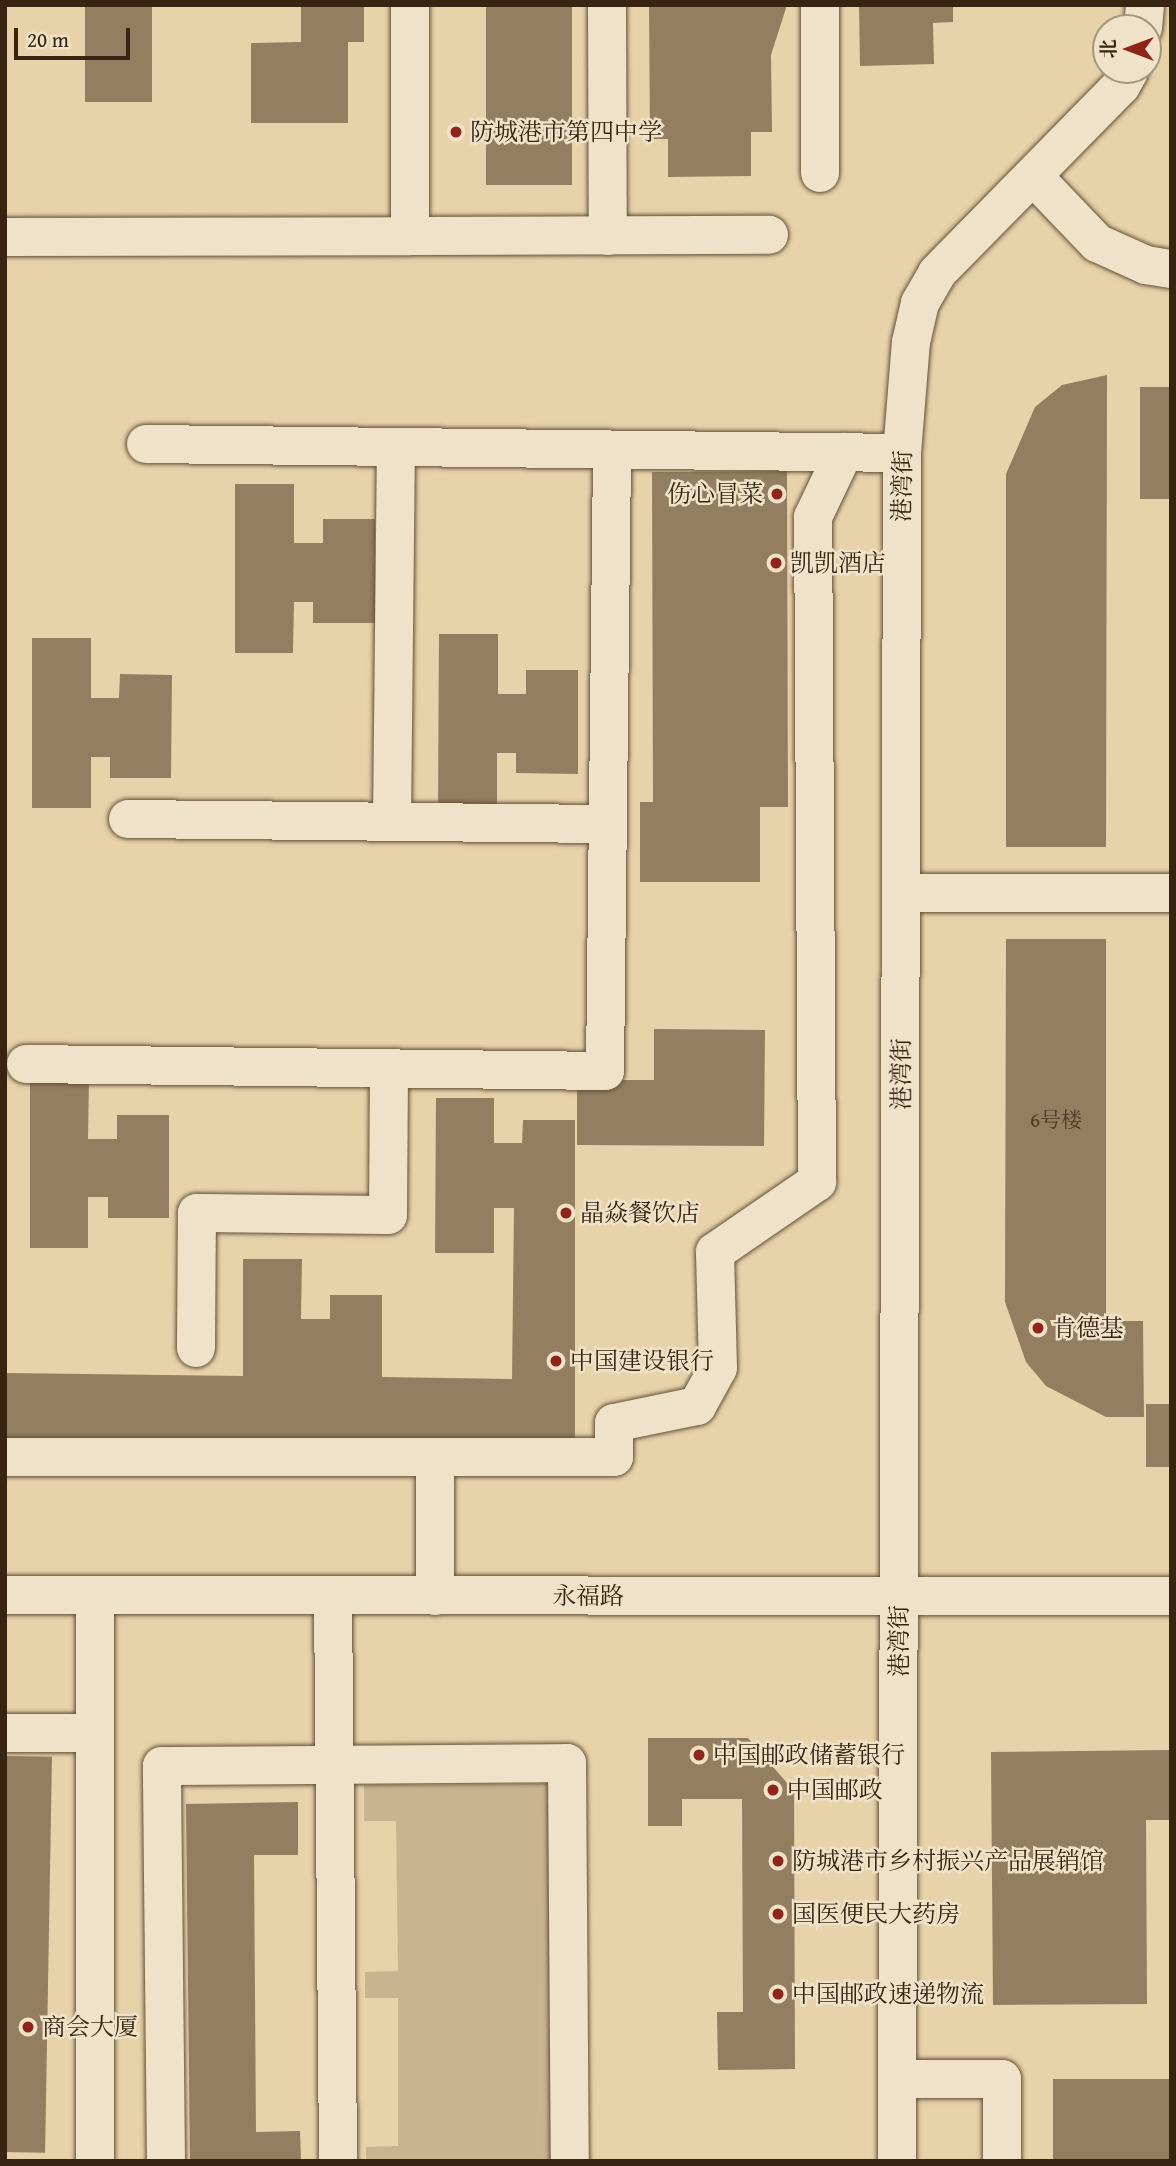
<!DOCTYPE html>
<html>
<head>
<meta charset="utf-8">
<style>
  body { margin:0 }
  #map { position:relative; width:1176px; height:2166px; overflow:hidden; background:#e7d2aa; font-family:"Gentium Book Plus","Noto Serif SC",serif }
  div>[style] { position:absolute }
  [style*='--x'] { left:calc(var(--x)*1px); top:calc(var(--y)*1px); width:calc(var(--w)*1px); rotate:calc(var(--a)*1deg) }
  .green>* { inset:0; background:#c9b490 }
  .building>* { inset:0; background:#937e61; transform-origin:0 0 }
  .roads { filter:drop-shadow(0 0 2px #645037) drop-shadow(0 0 2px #645037) }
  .minor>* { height:38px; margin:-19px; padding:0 19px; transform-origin:19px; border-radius:19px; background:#efe2c8 }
  .dots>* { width:19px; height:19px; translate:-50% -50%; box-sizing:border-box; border:4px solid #efe2c8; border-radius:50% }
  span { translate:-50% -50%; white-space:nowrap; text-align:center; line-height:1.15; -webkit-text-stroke:5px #efe2c8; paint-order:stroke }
  .number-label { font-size:21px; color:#503a25 }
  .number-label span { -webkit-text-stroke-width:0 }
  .poi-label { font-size:24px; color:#392411 }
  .left { translate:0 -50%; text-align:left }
  .right { translate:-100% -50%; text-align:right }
  .street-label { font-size:24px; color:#392411 }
  .frame { position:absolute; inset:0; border:7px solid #392411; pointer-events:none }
  .north { position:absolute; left:1092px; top:14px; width:70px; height:70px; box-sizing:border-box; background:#efe2c8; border:2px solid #a6967f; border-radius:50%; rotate:270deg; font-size:19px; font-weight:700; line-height:28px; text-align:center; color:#392411 }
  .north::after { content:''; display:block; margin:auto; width:24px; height:32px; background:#8f2418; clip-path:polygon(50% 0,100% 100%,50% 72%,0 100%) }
  .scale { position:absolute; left:14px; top:28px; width:116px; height:32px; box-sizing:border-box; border:4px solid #392411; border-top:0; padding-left:9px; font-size:21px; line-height:24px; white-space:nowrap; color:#392411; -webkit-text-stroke:5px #efe2c8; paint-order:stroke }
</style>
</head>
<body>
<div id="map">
  <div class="green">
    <div style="clip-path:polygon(549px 1784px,551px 2161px,366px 2161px,366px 2147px,398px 2146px,398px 1998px,365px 1998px,365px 1972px,398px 1971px,396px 1821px,364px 1821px,364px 1785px)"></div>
  </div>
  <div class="building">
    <div style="left:85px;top:5px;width:67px;height:97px"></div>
    <div style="clip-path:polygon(301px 5px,364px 5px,364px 42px,348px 42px,348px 123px,251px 123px,251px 43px,301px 42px)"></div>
    <div style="left:486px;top:5px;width:86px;height:180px"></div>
    <div style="clip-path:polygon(649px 5px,787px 5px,771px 55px,772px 132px,751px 132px,751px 176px,668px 177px,668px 139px,650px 139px)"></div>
    <div style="clip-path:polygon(859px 5px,953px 5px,953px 22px,933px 23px,934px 64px,860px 66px)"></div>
    <div style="clip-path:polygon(1107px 375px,1106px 847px,1006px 847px,1006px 474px,1035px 407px,1062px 385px)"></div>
    <div style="left:1140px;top:387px;width:31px;height:112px"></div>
    <div style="clip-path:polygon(787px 471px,788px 807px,760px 807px,760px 882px,640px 882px,640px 802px,653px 802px,652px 472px)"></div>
    <div style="clip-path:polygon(235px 484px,294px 484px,294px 543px,323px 543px,323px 519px,375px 519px,375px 623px,313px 623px,313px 602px,294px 602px,293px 653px,235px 653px)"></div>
    <div style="clip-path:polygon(439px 634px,498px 634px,498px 694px,526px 694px,526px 670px,578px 670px,578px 774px,516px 773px,516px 753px,497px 753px,497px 804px,438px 803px)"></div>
    <div style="clip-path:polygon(32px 638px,91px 638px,91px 698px,119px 698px,120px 674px,172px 675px,171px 778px,110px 778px,110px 757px,91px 757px,91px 808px,32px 808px)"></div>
    <div style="clip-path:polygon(1006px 939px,1106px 939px,1106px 1321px,1143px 1321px,1144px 1417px,1106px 1417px,1046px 1386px,1026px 1362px,1005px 1302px)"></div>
    <div style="clip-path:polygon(654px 1029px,765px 1030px,764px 1146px,577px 1145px,577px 1080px,654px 1080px)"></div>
    <div style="clip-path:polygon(30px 1078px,89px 1078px,88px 1139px,117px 1139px,117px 1115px,169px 1115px,169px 1218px,108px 1218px,108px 1197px,88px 1197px,88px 1248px,30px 1248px)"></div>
    <div style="clip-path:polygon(436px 1098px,494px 1098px,494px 1143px,522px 1143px,523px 1120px,575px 1120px,575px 1445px,5px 1440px,5px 1373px,243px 1376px,243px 1259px,302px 1259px,301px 1319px,330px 1319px,330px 1295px,382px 1295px,382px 1377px,512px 1379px,514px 1208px,494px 1208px,494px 1253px,435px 1253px)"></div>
    <div style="left:1146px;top:1404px;width:25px;height:63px"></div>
    <div style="clip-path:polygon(648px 1738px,748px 1738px,794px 1791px,795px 2069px,718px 2070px,717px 2012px,743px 2012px,742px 1799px,682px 1799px,682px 1826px,648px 1826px)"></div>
    <div style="clip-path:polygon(1171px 1750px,1171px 1820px,1146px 1820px,1147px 2004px,993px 2005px,991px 1752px)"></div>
    <div style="left:5px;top:1756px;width:47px;height:396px;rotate:1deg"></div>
    <div style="clip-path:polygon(298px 1802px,298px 1855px,254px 1855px,256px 2132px,300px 2131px,301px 2161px,190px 2161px,186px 1804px)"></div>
    <div style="left:1171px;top:2079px;width:82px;height:118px;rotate:90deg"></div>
  </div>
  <div class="roads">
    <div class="minor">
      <div style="--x:410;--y:5;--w:231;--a:90"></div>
      <div style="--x:410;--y:236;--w:359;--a:-0.2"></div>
      <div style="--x:607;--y:5;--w:231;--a:89.8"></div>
      <div style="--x:820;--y:5;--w:168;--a:90"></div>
      <div style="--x:1143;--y:28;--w:23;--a:-85"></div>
      <div style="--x:1033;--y:176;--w:93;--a:46.3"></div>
      <div style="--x:1097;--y:243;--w:54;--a:24.2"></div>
      <div style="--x:1146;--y:265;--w:25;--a:9"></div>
      <div style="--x:5;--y:237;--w:405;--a:-0.1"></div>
      <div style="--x:146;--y:444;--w:756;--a:0.68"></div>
      <div style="--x:128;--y:819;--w:480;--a:0.6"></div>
      <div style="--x:392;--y:822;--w:375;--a:-89.4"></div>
      <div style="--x:901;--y:893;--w:270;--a:0"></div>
      <div style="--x:26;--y:1064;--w:579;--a:0.69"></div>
      <div style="--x:605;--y:1071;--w:621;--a:-89.35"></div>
      <div style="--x:196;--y:1348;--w:135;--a:-89.6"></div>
      <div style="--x:197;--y:1213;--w:191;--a:0.6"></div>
      <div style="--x:388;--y:1215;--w:147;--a:-89.6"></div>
      <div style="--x:5;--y:1457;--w:609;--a:0"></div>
      <div style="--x:614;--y:1457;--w:34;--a:-90"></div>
      <div style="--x:614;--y:1423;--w:85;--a:-11.6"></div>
      <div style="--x:697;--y:1406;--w:43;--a:-61.1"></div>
      <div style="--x:718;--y:1368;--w:116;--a:-91.5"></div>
      <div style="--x:715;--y:1252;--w:124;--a:-34.5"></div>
      <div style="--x:817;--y:1182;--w:665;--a:-90.34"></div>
      <div style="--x:813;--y:517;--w:72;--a:-64.5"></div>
      <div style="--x:5;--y:1595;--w:1166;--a:0.05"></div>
      <div style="--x:333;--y:1596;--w:565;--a:89.49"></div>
      <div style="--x:435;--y:1596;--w:139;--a:-90"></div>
      <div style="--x:5;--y:1733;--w:90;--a:0"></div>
      <div style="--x:897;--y:2079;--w:105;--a:0"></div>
      <div style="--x:1002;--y:2079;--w:82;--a:90"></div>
      <div style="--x:95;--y:2161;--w:566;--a:-90"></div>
      <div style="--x:166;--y:2161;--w:395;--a:-90.6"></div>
      <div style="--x:162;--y:1766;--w:405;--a:-0.4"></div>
      <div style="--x:567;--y:1763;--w:398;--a:89.6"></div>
      <div style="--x:897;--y:2161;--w:1708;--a:-89.83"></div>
      <div style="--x:902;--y:453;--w:111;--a:-85.4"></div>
      <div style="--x:911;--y:342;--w:40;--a:-77"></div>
      <div style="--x:920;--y:303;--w:34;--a:-60"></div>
      <div style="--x:937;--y:273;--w:262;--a:-45.5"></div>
      <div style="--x:1121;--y:86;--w:18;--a:-61"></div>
    </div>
  </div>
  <div class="dots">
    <div style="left:456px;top:132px;background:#8f2418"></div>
    <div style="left:777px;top:494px;background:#8f2418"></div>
    <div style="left:776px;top:563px;background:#8f2418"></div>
    <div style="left:566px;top:1213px;background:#8f2418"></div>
    <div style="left:1038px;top:1328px;background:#8f2418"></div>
    <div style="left:556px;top:1361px;background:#8f2418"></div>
    <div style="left:699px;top:1755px;background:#8f2418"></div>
    <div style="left:773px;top:1790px;background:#8f2418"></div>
    <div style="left:778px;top:1861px;background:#8f2418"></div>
    <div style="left:778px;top:1914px;background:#8f2418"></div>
    <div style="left:778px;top:1994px;background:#8f2418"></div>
    <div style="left:28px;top:2027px;background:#8f2418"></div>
  </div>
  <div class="number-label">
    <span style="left:1056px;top:1120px">6号楼</span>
  </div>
  <div class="poi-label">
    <span class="left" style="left:470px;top:132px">防城港市第四中学</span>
    <span class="right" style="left:763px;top:494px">伤心冒菜</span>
    <span class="left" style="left:790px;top:563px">凯凯酒店</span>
    <span class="left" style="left:580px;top:1213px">晶焱餐饮店</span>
    <span class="left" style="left:1052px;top:1328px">肯德基</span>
    <span class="left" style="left:570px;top:1361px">中国建设银行</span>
    <span class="left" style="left:713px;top:1755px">中国邮政储蓄银行</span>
    <span class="left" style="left:787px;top:1790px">中国邮政</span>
    <span class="left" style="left:792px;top:1861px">防城港市乡村振兴产品展销馆</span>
    <span class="left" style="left:792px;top:1914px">国医便民大药房</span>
    <span class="left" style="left:792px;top:1994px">中国邮政速递物流</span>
    <span class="left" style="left:42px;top:2027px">商会大厦</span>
  </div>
  <div class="street-label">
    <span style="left:902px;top:486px;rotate:-89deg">港湾街</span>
    <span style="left:901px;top:1074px;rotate:-90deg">港湾街</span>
    <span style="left:588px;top:1596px">永福路</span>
    <span style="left:899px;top:1641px;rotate:-90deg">港湾街</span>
  </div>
  <div class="frame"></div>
  <div class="north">北</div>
  <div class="scale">20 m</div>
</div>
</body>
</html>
